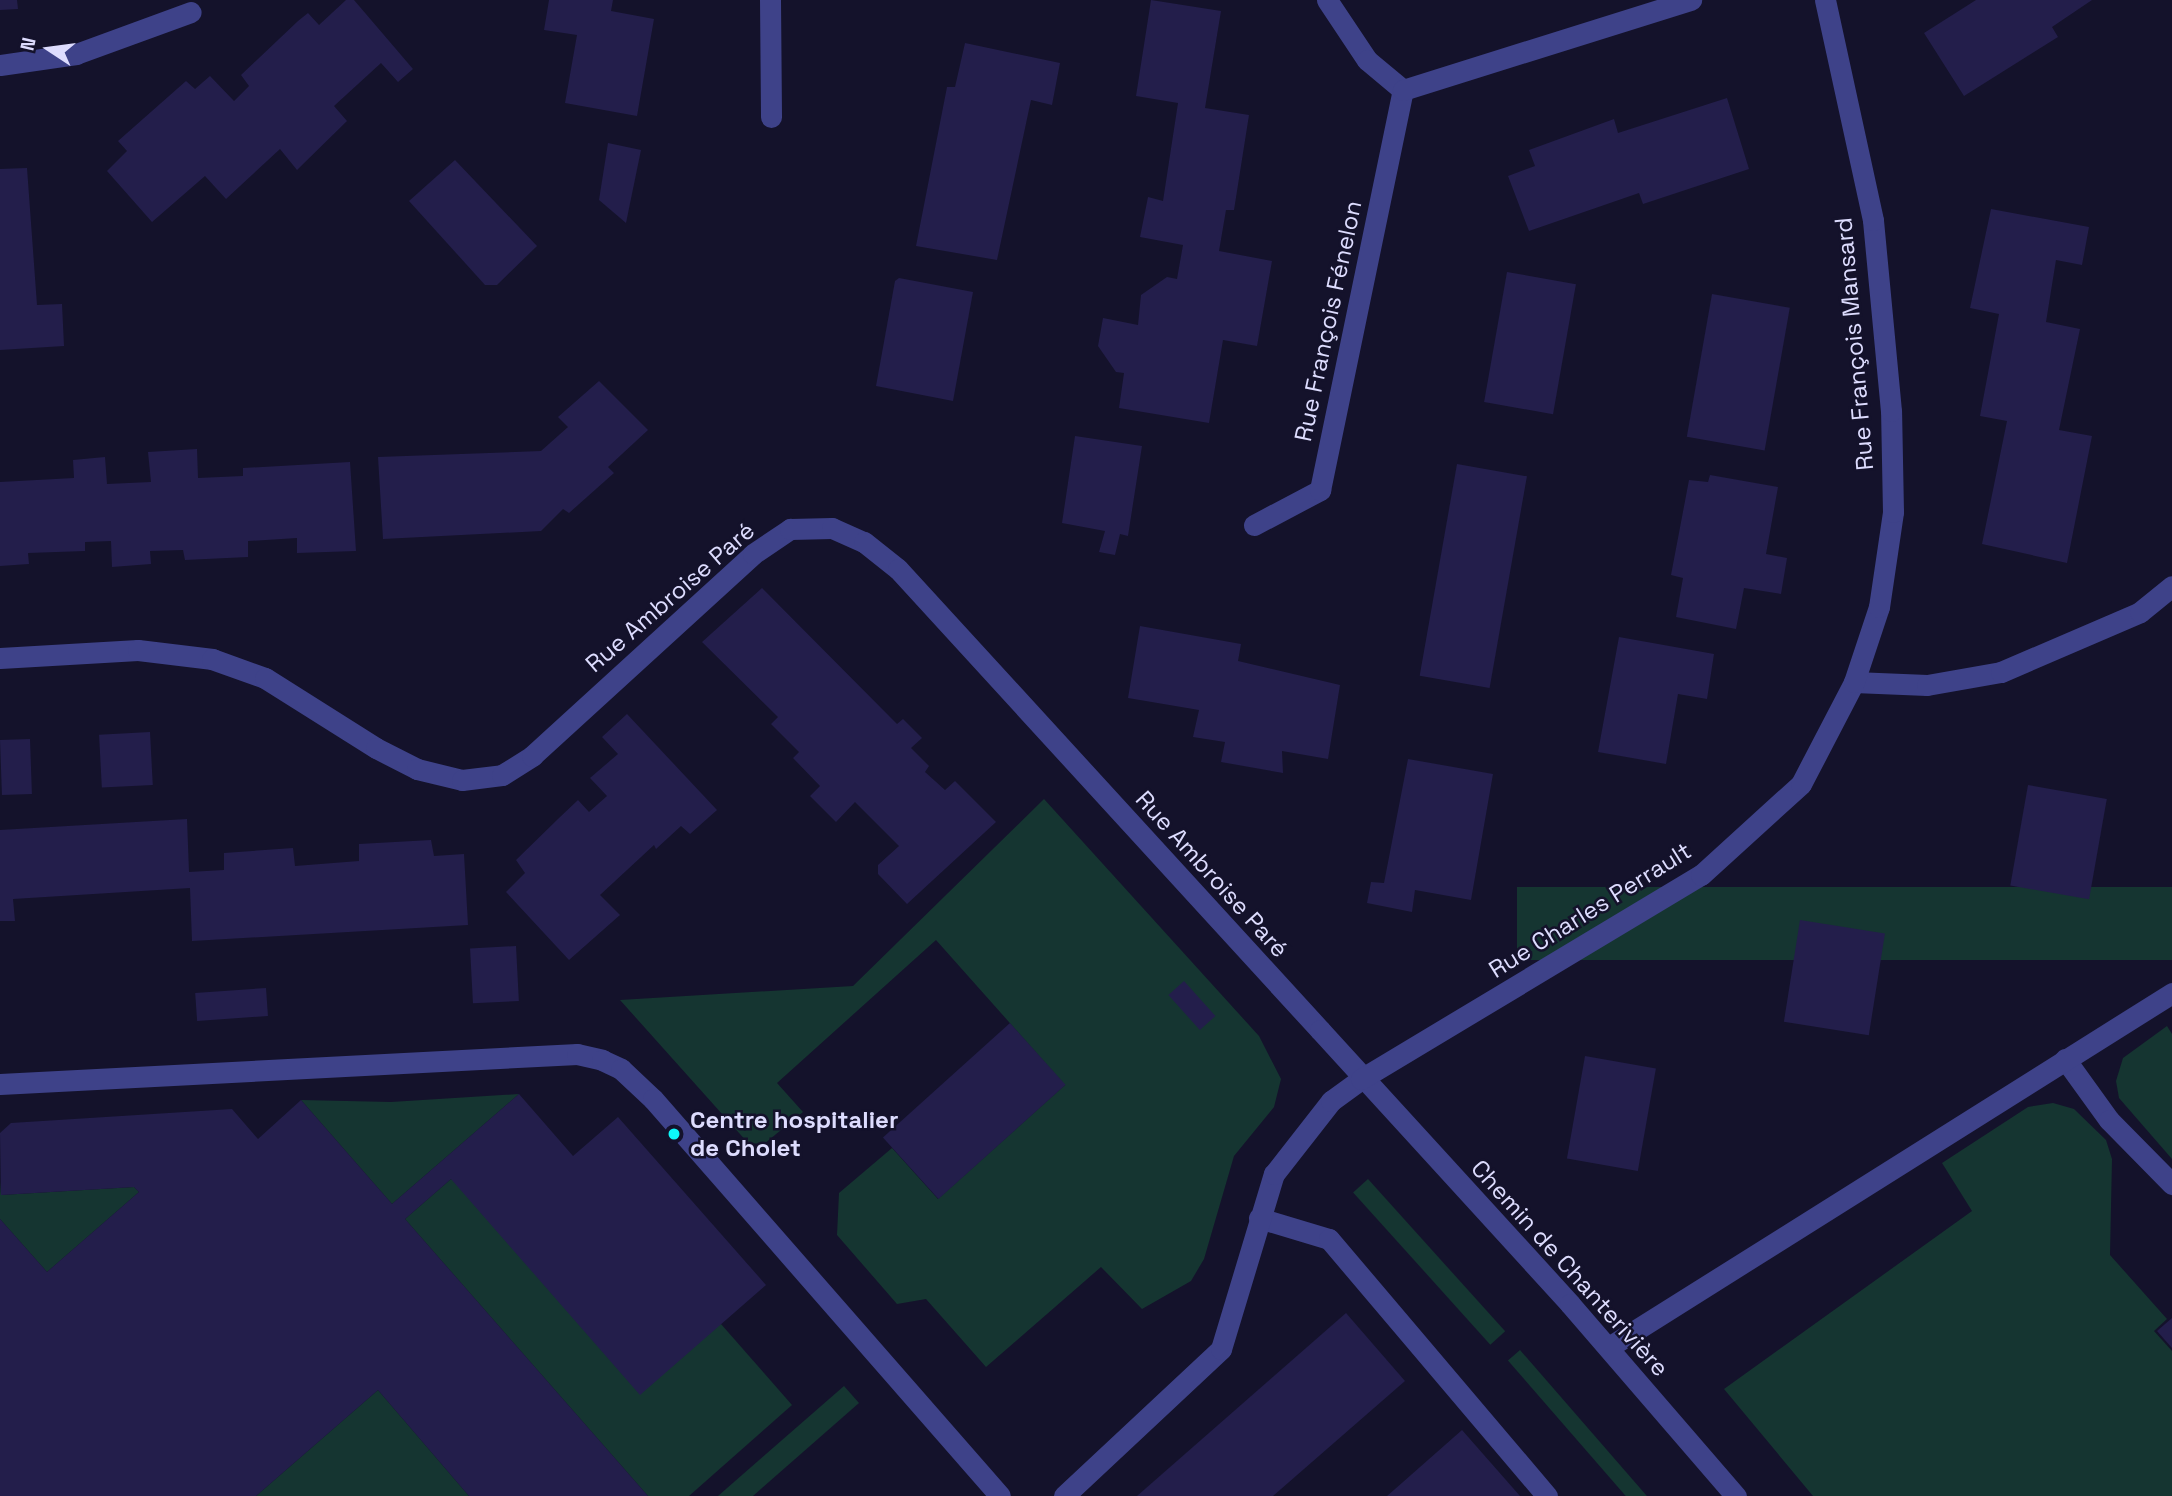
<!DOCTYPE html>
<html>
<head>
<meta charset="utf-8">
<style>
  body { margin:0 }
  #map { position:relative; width:2172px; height:1496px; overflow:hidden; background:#14122b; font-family:"Space Grotesk",sans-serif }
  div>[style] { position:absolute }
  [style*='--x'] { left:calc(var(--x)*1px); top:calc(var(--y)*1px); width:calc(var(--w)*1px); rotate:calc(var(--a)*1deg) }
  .green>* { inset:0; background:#153531; transform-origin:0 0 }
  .building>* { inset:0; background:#231e4b; transform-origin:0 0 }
  .lane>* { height:21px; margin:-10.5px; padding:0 10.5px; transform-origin:10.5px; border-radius:10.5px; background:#3e4289 }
  .street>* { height:21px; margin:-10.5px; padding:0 10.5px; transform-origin:10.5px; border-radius:10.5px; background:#3e4289 }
  .dots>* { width:19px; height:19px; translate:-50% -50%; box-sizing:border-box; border:4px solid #14122b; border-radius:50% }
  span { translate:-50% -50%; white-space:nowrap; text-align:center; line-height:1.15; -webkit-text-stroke:5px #14122b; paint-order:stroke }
  .street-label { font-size:24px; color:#dddcfe }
  .poi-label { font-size:24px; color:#dddcfe; font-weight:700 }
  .left { translate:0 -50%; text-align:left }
  .north { position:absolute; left:14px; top:14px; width:70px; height:70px; -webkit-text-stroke:5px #14122b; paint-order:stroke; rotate:283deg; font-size:19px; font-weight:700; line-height:28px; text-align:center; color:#dddcfe }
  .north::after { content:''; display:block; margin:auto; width:24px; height:32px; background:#dddcfe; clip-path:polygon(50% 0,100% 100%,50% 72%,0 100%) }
</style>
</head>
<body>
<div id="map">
  <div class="green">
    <div style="clip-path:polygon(1044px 799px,1259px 1036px,1281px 1079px,1274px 1107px,1234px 1156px,1204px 1259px,1191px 1281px,1142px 1309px,1101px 1267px,986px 1367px,926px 1299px,897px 1304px,837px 1235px,839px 1193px,892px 1148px,938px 1199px,1065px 1085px,936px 940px,777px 1083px,803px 1112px,764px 1144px,748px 1143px,620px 1000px,853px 986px)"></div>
    <div style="left:2172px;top:887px;width:73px;height:655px;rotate:90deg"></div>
    <div style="clip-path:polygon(2167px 1026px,2172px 1034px,2172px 1159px,2119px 1098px,2116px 1081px,2123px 1058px)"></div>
    <div style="clip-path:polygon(519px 1094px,392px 1204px,301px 1100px,391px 1102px)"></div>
    <div style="clip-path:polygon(2053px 1103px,2074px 1109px,2106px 1140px,2112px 1159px,2110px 1255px,2167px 1319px,2154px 1331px,2172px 1351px,2172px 1496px,1813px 1496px,1724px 1389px,1972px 1211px,1942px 1163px,2028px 1107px)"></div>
    <div style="clip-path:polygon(451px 1179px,721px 1324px,792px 1405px,689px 1496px,648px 1496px,405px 1219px)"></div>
    <div style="left:1368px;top:1179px;width:205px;height:20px;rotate:48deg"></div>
    <div style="clip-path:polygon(0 1181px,1px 1195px,134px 1187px,139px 1192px,47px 1272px,0 1219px)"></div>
    <div style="left:1520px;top:1350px;width:195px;height:16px;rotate:49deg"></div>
    <div style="clip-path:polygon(844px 1386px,859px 1403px,753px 1496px,718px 1496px)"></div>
    <div style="clip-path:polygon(378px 1390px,469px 1496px,256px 1496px)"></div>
  </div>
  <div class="building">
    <div style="clip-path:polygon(0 0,17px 0,18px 9px,0 10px)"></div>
    <div style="clip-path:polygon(346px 0,354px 0,413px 69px,398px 82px,381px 63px,334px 106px,347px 121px,297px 170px,280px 149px,226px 199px,205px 176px,152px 222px,107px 171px,127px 151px,118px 141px,186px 81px,195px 89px,210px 76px,234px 101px,249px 86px,241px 75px,298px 21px,308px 13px,319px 25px)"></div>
    <div style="clip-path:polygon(549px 0,613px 0,611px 11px,654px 19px,637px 116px,565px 103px,577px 35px,544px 30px)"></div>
    <div style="clip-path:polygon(1151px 0,1221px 11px,1205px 108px,1249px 115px,1234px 210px,1226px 210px,1219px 251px,1272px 261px,1257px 346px,1223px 340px,1209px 423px,1119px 408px,1124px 373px,1116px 372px,1098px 346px,1103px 318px,1138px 325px,1141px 295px,1167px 277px,1177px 279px,1183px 245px,1140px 237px,1148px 197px,1163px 201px,1178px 103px,1136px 96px)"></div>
    <div style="clip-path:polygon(1976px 0,2092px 0,2052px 27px,2058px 37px,1964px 96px,1924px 33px)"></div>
    <div style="clip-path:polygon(965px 43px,1060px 63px,1052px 105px,1031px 100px,997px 260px,916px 246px,947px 87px,955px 87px)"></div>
    <div style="clip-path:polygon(1727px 98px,1749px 169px,1643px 204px,1639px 193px,1529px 231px,1508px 176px,1535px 166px,1529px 150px,1614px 119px,1618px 133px)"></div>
    <div style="clip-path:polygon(608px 143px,641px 150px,626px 223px,599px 200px)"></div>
    <div style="clip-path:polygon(455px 160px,537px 246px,497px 285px,485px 285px,409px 201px)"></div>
    <div style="clip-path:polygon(27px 168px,37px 305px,62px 304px,64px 346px,0 350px,0 169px)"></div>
    <div style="clip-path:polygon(1991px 209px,2089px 227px,2082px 265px,2056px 260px,2046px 322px,2080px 329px,2059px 430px,2092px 436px,2067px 563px,1982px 544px,2007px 421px,1980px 416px,1999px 314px,1970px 308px)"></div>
    <div style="left:1507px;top:272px;width:70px;height:132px;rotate:10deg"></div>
    <div style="clip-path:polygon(899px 278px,973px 292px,953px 401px,876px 386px,895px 281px)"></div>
    <div style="left:1712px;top:294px;width:79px;height:145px;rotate:10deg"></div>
    <div style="clip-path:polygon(599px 381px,648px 430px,608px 467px,614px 473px,569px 513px,563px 509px,541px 531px,383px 539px,378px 457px,541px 451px,568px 427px,558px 417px)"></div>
    <div style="clip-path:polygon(1075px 436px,1142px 446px,1128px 536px,1120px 534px,1115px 555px,1099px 552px,1105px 531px,1062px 523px)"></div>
    <div style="clip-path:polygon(197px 449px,198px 478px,243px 476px,243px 468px,350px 462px,356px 551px,297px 553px,297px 538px,248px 541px,248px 557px,185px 560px,183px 550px,150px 551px,151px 564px,112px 567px,111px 541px,85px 542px,85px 551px,28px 553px,29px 564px,0 566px,0 482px,74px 478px,73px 460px,105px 457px,107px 484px,151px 482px,148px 452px)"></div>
    <div style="left:1457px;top:464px;width:71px;height:215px;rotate:10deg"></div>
    <div style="clip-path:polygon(1710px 475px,1778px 487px,1766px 554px,1787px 558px,1781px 594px,1744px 588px,1736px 629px,1676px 617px,1683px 578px,1671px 575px,1689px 480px,1708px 482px)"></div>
    <div style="clip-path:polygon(762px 588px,897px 724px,903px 719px,922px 738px,911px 748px,929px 766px,925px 772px,945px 790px,955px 781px,996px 822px,907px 904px,878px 874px,878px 865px,899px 846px,855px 802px,836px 822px,810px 796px,820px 786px,793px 758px,799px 752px,771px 724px,778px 717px,702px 642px)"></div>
    <div style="clip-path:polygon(1140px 626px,1241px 644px,1238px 661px,1340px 685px,1328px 759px,1282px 751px,1283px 773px,1221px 762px,1225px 742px,1193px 737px,1199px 710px,1128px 698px)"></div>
    <div style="clip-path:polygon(1619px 637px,1714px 654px,1707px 699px,1678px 694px,1666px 764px,1598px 752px)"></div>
    <div style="clip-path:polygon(627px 714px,717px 810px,690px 834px,681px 826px,656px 849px,654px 845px,600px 895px,620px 915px,569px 960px,506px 892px,525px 873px,516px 860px,559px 818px,578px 800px,589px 812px,607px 796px,590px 778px,618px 754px,602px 737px)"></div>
    <div style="left:150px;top:732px;width:53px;height:51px;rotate:87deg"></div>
    <div style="left:30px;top:739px;width:55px;height:30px;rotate:88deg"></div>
    <div style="clip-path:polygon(1408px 759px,1493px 774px,1471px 900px,1415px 890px,1412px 912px,1367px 903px,1371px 882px,1384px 883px)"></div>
    <div style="left:2028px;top:785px;width:80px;height:102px;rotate:10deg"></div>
    <div style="clip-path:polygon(187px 819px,189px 872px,224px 870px,224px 853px,293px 848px,295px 866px,359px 861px,359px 844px,431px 840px,434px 856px,464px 854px,468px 925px,192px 941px,190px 888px,13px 899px,15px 921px,0 921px,0 830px)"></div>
    <div style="left:1800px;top:920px;width:86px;height:103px;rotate:9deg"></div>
    <div style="left:516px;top:946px;width:55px;height:46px;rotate:87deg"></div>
    <div style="left:1184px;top:981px;width:47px;height:21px;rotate:48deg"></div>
    <div style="left:266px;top:988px;width:28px;height:71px;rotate:86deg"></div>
    <div style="left:1010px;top:1023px;width:83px;height:171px;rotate:48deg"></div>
    <div style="left:1585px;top:1056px;width:72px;height:104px;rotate:10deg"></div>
    <div style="clip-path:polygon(519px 1094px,573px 1156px,618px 1117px,766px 1285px,640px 1395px,451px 1179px,405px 1219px,648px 1496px,469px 1496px,378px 1390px,256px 1496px,0 1496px,0 1219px,47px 1272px,139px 1192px,134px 1187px,1px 1195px,0 1133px,11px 1123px,232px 1109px,258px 1139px,301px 1100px,392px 1204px)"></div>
    <div style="clip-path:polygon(1346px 1313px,1405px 1381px,1273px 1496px,1137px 1496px)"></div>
    <div style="clip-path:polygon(2172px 1318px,2172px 1348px,2157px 1331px)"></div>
    <div style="clip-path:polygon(1462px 1430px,1520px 1496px,1387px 1496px,1403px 1482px)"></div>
  </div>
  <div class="lane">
    <div style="--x:2065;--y:1059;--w:75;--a:54.2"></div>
    <div style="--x:2109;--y:1120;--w:90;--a:45.5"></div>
    <div style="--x:0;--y:1084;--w:578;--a:-2.98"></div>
    <div style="--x:577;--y:1054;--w:26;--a:13"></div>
    <div style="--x:602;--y:1060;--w:21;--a:25"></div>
    <div style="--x:621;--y:1069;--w:44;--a:43.2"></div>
    <div style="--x:653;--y:1099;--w:527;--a:48.84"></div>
    <div style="--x:1259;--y:1218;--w:73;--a:16.7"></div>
    <div style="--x:1329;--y:1239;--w:337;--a:49.7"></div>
    <div style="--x:1609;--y:1347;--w:665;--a:-32.16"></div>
    <div style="--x:1064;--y:1496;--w:215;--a:-43.1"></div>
    <div style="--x:1221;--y:1349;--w:183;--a:-73.2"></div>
    <div style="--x:1274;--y:1174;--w:93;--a:-52"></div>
    <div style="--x:1331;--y:1101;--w:37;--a:-36"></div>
  </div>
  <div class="street">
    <div style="--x:770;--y:0;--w:117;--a:89.5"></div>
    <div style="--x:1327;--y:0;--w:72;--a:56.3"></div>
    <div style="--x:1367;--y:60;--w:47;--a:39.8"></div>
    <div style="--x:0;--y:65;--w:77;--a:-8.2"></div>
    <div style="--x:76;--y:54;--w:122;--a:-20.1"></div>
    <div style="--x:1254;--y:525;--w:75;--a:-27.9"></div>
    <div style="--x:1320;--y:490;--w:409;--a:-78.3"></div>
    <div style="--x:1403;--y:90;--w:302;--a:-17.4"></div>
    <div style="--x:0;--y:658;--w:138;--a:-3.3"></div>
    <div style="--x:138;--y:650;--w:75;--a:6.9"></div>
    <div style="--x:212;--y:659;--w:56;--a:19.7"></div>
    <div style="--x:265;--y:678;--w:131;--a:32.2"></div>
    <div style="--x:376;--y:748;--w:46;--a:27.1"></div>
    <div style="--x:417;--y:769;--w:46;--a:13.7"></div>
    <div style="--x:462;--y:780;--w:40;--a:-7.1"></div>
    <div style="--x:502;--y:775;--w:36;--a:-32"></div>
    <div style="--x:532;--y:756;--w:299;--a:-42.4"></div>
    <div style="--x:753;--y:554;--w:45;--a:-34"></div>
    <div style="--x:790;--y:529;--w:42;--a:-1.4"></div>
    <div style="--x:832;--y:528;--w:35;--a:24"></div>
    <div style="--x:864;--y:542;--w:43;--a:38.5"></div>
    <div style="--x:898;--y:569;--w:625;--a:47.53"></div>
    <div style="--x:1320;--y:1030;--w:371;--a:47.6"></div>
    <div style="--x:1570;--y:1304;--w:254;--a:49.2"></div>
    <div style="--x:1854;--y:682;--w:73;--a:2.4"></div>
    <div style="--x:1927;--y:685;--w:75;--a:-10"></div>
    <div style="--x:2001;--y:672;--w:151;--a:-23.3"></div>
    <div style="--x:2140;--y:612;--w:41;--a:-39.1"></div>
    <div style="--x:1361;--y:1079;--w:397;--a:-31"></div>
    <div style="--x:1701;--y:875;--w:135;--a:-42.3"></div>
    <div style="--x:1801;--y:784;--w:115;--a:-62.5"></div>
    <div style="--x:1854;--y:682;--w:79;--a:-71.6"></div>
    <div style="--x:1879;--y:607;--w:96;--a:-81.6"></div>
    <div style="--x:1893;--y:512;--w:101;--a:-91.1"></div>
    <div style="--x:1891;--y:411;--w:192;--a:-95.4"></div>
    <div style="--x:1873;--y:220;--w:225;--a:-102.3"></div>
  </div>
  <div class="dots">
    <div style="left:674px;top:1134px;background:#0df8fa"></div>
  </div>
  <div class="street-label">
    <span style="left:1328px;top:321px;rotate:-78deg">Rue François Fénelon</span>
    <span style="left:1854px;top:344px;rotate:-95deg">Rue François Mansard</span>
    <span style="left:670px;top:597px;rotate:-41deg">Rue Ambroise Paré</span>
    <span style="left:1212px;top:874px;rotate:48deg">Rue Ambroise Paré</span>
    <span style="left:1590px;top:910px;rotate:-32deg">Rue Charles Perrault</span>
    <span style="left:1570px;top:1268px;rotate:48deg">Chemin de Chanterivière</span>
  </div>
  <div class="poi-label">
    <span class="left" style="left:690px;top:1134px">Centre hospitalier<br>de Cholet</span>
  </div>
  <div class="north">N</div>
</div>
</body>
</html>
